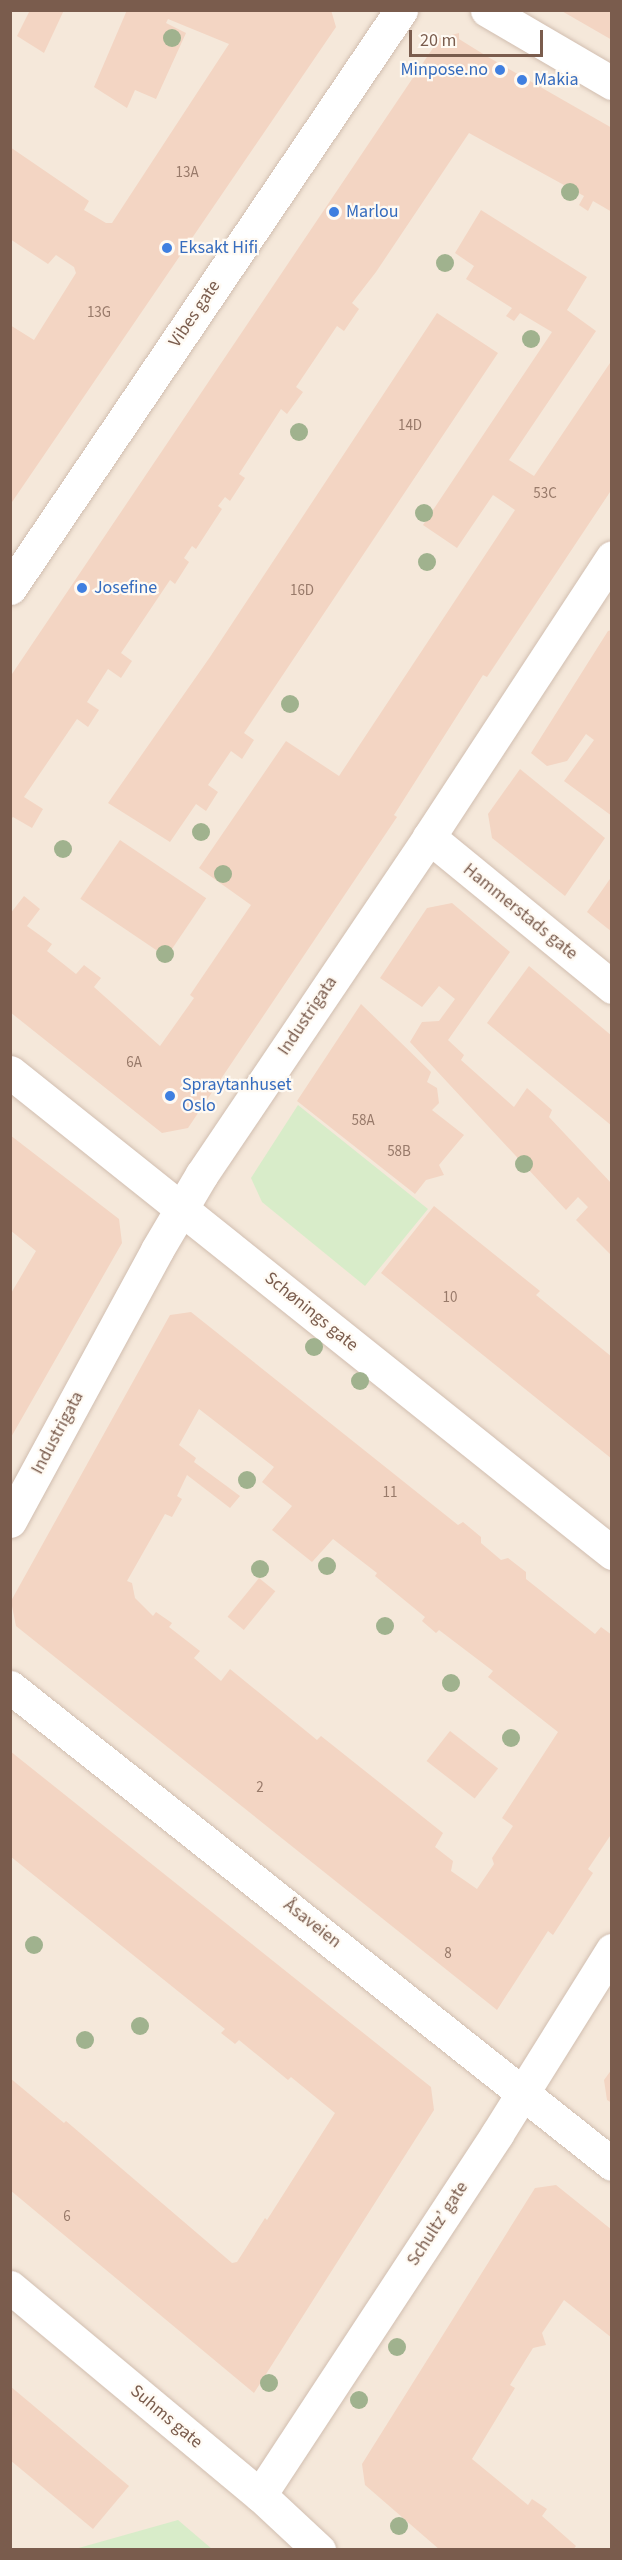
<!DOCTYPE html>
<html>
<head>
<meta charset="utf-8">
<style>
  body { margin:0 }
  #map { position:relative; width:622px; height:2560px; overflow:hidden; background:#fdf6ec; font-family:"Source Sans 3",sans-serif }
  div>[style] { position:absolute }
  [style*='--x'] { left:calc(var(--x)*1px); top:calc(var(--y)*1px); width:calc(var(--w)*1px); rotate:calc(var(--a)*1deg) }
  .residential>* { inset:0; background:#f5e8da; transform-origin:0 0 }
  .green>* { inset:0; background:#d8ecc9 }
  .building>* { inset:0; background:#f3d5c3; transform-origin:0 0 }
  .roads { filter:drop-shadow(0 0 2px #d1beb0) drop-shadow(0 0 2px #d1beb0) }
  .minor>* { height:33px; margin:-16.5px; padding:0 16.5px; transform-origin:16.5px; border-radius:16.5px; background:#fff }
  .tertiary>* { height:33px; margin:-16.5px; padding:0 16.5px; transform-origin:16.5px; border-radius:16.5px; background:#fff }
  .trees>* { width:18px; height:18px; margin:-9px; border-radius:50%; background:#a0b28e }
  .dots>* { width:16px; height:16px; translate:-50% -50%; box-sizing:border-box; border:3px solid #fffaf3; border-radius:50% }
  span { translate:-50% -50%; white-space:nowrap; text-align:center; line-height:1.15; -webkit-text-stroke:4.5px #fffaf3; paint-order:stroke }
  .number-label { font-size:15px; color:#987a6a }
  .number-label span { -webkit-text-stroke-width:0 }
  .shop-label { font-size:18px; color:#366cbe }
  .right { translate:-100% -50%; text-align:right }
  .left { translate:0 -50%; text-align:left }
  .street-label { font-size:18px; color:#7a5c4d }
  .frame { position:absolute; inset:0; border:12px solid #7a5c4d; pointer-events:none }
  .scale { position:absolute; left:409px; top:30px; width:134px; height:27px; box-sizing:border-box; border:3px solid #7a5c4d; border-top:0; padding-left:8px; font-size:18px; line-height:21px; white-space:nowrap; color:#7a5c4d; -webkit-text-stroke:4px #fffaf3; paint-order:stroke }
</style>
</head>
<body>
<div id="map">
  <div class="residential">
    <div style="left:11px;top:11px;width:600px;height:2538px"></div>
  </div>
  <div class="green">
    <div style="clip-path:polygon(298px 1105px,428px 1209px,365px 1286px,262px 1202px,251px 1178px)"></div>
    <div style="clip-path:polygon(178px 2520px,212px 2549px,75px 2549px)"></div>
  </div>
  <div class="building">
    <div style="clip-path:polygon(30px 10px,64px 10px,44px 53px,17px 36px)"></div>
    <div style="clip-path:polygon(127px 10px,331px 10px,336px 27px,10px 505px,10px 325px,34px 340px,76px 273px,74px 267px,56px 255px,48px 264px,10px 239px,10px 147px,89px 201px,84px 210px,106px 223px,112px 223px,229px 44px,168px 19px,166px 23px,186px 33px,156px 99px,135px 90px,127px 108px,94px 87px)"></div>
    <div style="clip-path:polygon(560px 10px,612px 10px,612px 40px)"></div>
    <div style="clip-path:polygon(459px 33px,459px 39px,488px 57px,612px 128px,612px 212px,593px 201px,588px 211px,579px 205px,584px 196px,469px 133px,376px 272px,352px 303px,359px 309px,344px 331px,337px 326px,296px 387px,303px 392px,287px 414px,281px 409px,239px 474px,245px 478px,230px 501px,225px 497px,218px 506px,222px 509px,196px 549px,192px 546px,184px 558px,189px 562px,175px 584px,170px 580px,121px 653px,132px 661px,121px 678px,108px 669px,87px 702px,99px 710px,88px 727px,77px 719px,24px 797px,43px 809px,32px 828px,13px 817px,10px 820px,10px 677px,435px 45px,433px 40px)"></div>
    <div style="clip-path:polygon(481px 210px,587px 277px,567px 310px,596px 331px,509px 460px,534px 476px,612px 360px,612px 489px,487px 677px,483px 675px,394px 815px,397px 817px,188px 1128px,162px 1133px,10px 1012px,10px 914px,24px 896px,40px 909px,27px 926px,52px 944px,47px 951px,76px 974px,84px 965px,101px 978px,94px 987px,160px 1046px,194px 998px,190px 995px,251px 905px,199px 868px,286px 741px,339px 776px,515px 510px,493px 495px,457px 548px,423px 525px,552px 332px,520px 313px,514px 321px,506px 316px,512px 308px,466px 279px,474px 266px,455px 253px)"></div>
    <div style="clip-path:polygon(437px 313px,498px 353px,244px 733px,254px 740px,242px 759px,231px 751px,208px 785px,218px 792px,206px 811px,196px 804px,170px 842px,108px 803px,210px 657px)"></div>
    <div style="clip-path:polygon(612px 630px,610px 754px,612px 816px,564px 781px,594px 740px,586px 734px,567px 761px,547px 766px,531px 753px,608px 631px)"></div>
    <div style="clip-path:polygon(520px 769px,605px 838px,565px 896px,492px 838px,488px 814px)"></div>
    <div style="left:120px;top:840px;width:104px;height:71px;rotate:34deg"></div>
    <div style="clip-path:polygon(612px 876px,612px 932px,587px 912px)"></div>
    <div style="clip-path:polygon(452px 903px,510px 952px,448px 1040px,464px 1055px,461px 1060px,514px 1107px,527px 1088px,552px 1110px,549px 1117px,612px 1184px,612px 1256px,576px 1220px,588px 1207px,578px 1197px,566px 1210px,410px 1042px,422px 1022px,439px 1021px,455px 999px,439px 986px,422px 1007px,380px 978px,427px 908px)"></div>
    <div style="clip-path:polygon(529px 966px,612px 1036px,612px 1126px,487px 1023px)"></div>
    <div style="clip-path:polygon(361px 1004px,431px 1072px,427px 1082px,437px 1088px,439px 1103px,432px 1110px,464px 1135px,439px 1165px,444px 1175px,426px 1180px,415px 1194px,297px 1101px)"></div>
    <div style="clip-path:polygon(10px 1135px,119px 1219px,122px 1243px,10px 1439px,10px 1295px,36px 1251px,10px 1230px)"></div>
    <div style="clip-path:polygon(434px 1206px,540px 1291px,536px 1295px,612px 1357px,612px 1459px,381px 1273px)"></div>
    <div style="clip-path:polygon(evenodd,191px 1312px,458px 1525px,463px 1522px,481px 1537px,481px 1543px,501px 1560px,508px 1558px,526px 1572px,526px 1579px,595px 1634px,601px 1627px,612px 1635px,612px 1833px,588px 1869px,593px 1873px,553px 1935px,548px 1931px,497px 2010px,16px 1626px,11px 1601px,170px 1315px,191px 1312px,199px 1409px,274px 1467px,262px 1482px,292px 1506px,272px 1530px,312px 1562px,333px 1539px,377px 1573px,375px 1576px,425px 1617px,422px 1621px,436px 1633px,439px 1630px,493px 1671px,488px 1677px,558px 1732px,502px 1818px,513px 1826px,492px 1858px,494px 1864px,477px 1889px,451px 1871px,453px 1861px,435px 1847px,443px 1833px,321px 1736px,317px 1740px,230px 1669px,221px 1681px,194px 1658px,200px 1651px,169px 1627px,172px 1623px,156px 1612px,153px 1616px,135px 1598px,132px 1583px,127px 1581px,165px 1514px,172px 1517px,182px 1499px,177px 1496px,187px 1475px,230px 1508px,240px 1496px,194px 1462px,196px 1458px,179px 1445px,199px 1409px)"></div>
    <div style="left:259px;top:1578px;width:21px;height:50px;rotate:39deg"></div>
    <div style="left:450px;top:1731px;width:61px;height:38px;rotate:38deg"></div>
    <div style="clip-path:polygon(10px 1751px,431px 2087px,434px 2110px,254px 2393px,10px 2190px,10px 2078px,64px 2123px,66px 2121px,232px 2263px,237px 2262px,265px 2218px,267px 2220px,335px 2113px,291px 2077px,288px 2080px,239px 2040px,235px 2044px,221px 2033px,225px 2029px,10px 1856px)"></div>
    <div style="clip-path:polygon(612px 2069px,612px 2103px,607px 2100px,604px 2080px)"></div>
    <div style="clip-path:polygon(556px 2185px,612px 2230px,612px 2338px,564px 2300px,542px 2333px,546px 2345px,533px 2348px,510px 2385px,515px 2388px,472px 2459px,528px 2505px,532px 2499px,547px 2509px,542px 2516px,576px 2546px,573px 2550px,440px 2550px,365px 2485px,362px 2464px,535px 2188px)"></div>
    <div style="clip-path:polygon(10px 2386px,129px 2486px,93px 2529px,10px 2460px)"></div>
  </div>
  <div class="roads">
    <div class="minor">
      <div style="--x:487;--y:10;--w:145;--a:30.3"></div>
      <div style="--x:10;--y:588;--w:698;--a:-55.92"></div>
      <div style="--x:429;--y:837;--w:237;--a:39.3"></div>
      <div style="--x:10;--y:1072;--w:771;--a:38.62"></div>
      <div style="--x:10;--y:1687;--w:768;--a:38.39"></div>
      <div style="--x:260;--y:2495;--w:432;--a:-56.7"></div>
      <div style="--x:497;--y:2134;--w:217;--a:-58"></div>
    </div>
    <div class="tertiary">
      <div style="--x:10;--y:1521;--w:308;--a:-61.5"></div>
      <div style="--x:157;--y:1250;--w:88;--a:-59.4"></div>
      <div style="--x:202;--y:1174;--w:406;--a:-56"></div>
      <div style="--x:429;--y:837;--w:334;--a:-56.8"></div>
      <div style="--x:10;--y:2287;--w:325;--a:39.8"></div>
      <div style="--x:260;--y:2495;--w:81;--a:43"></div>
    </div>
  </div>
  <div class="trees">
    <div style="left:172px;top:38px"></div>
    <div style="left:570px;top:192px"></div>
    <div style="left:445px;top:263px"></div>
    <div style="left:531px;top:339px"></div>
    <div style="left:299px;top:432px"></div>
    <div style="left:424px;top:513px"></div>
    <div style="left:427px;top:562px"></div>
    <div style="left:290px;top:704px"></div>
    <div style="left:201px;top:832px"></div>
    <div style="left:63px;top:849px"></div>
    <div style="left:223px;top:874px"></div>
    <div style="left:165px;top:954px"></div>
    <div style="left:524px;top:1164px"></div>
    <div style="left:314px;top:1347px"></div>
    <div style="left:360px;top:1381px"></div>
    <div style="left:247px;top:1480px"></div>
    <div style="left:327px;top:1566px"></div>
    <div style="left:260px;top:1569px"></div>
    <div style="left:385px;top:1626px"></div>
    <div style="left:451px;top:1683px"></div>
    <div style="left:511px;top:1738px"></div>
    <div style="left:34px;top:1945px"></div>
    <div style="left:140px;top:2026px"></div>
    <div style="left:85px;top:2040px"></div>
    <div style="left:397px;top:2347px"></div>
    <div style="left:269px;top:2383px"></div>
    <div style="left:359px;top:2400px"></div>
    <div style="left:399px;top:2526px"></div>
  </div>
  <div class="dots">
    <div style="left:500px;top:70px;background:#3f7fe0"></div>
    <div style="left:522px;top:80px;background:#3f7fe0"></div>
    <div style="left:334px;top:212px;background:#3f7fe0"></div>
    <div style="left:167px;top:248px;background:#3f7fe0"></div>
    <div style="left:82px;top:588px;background:#3f7fe0"></div>
    <div style="left:170px;top:1096px;background:#3f7fe0"></div>
  </div>
  <div class="number-label">
    <span style="left:187px;top:173px">13A</span>
    <span style="left:99px;top:313px">13G</span>
    <span style="left:410px;top:426px">14D</span>
    <span style="left:545px;top:494px">53C</span>
    <span style="left:302px;top:591px">16D</span>
    <span style="left:134px;top:1063px">6A</span>
    <span style="left:363px;top:1121px">58A</span>
    <span style="left:399px;top:1152px">58B</span>
    <span style="left:450px;top:1298px">10</span>
    <span style="left:390px;top:1493px">11</span>
    <span style="left:260px;top:1788px">2</span>
    <span style="left:448px;top:1954px">8</span>
    <span style="left:67px;top:2217px">6</span>
  </div>
  <div class="shop-label">
    <span class="right" style="left:488px;top:70px">Minpose.no</span>
    <span class="left" style="left:534px;top:80px">Makia</span>
    <span class="left" style="left:346px;top:212px">Marlou</span>
    <span class="left" style="left:179px;top:248px">Eksakt Hifi</span>
    <span class="left" style="left:94px;top:588px">Josefine</span>
    <span class="left" style="left:182px;top:1096px">Spraytanhuset<br>Oslo</span>
  </div>
  <div class="street-label">
    <span style="left:195px;top:314px;rotate:-56deg">Vibes gate</span>
    <span style="left:520px;top:912px;rotate:39deg">Hammerstads gate</span>
    <span style="left:308px;top:1016px;rotate:-56deg">Industrigata</span>
    <span style="left:311px;top:1312px;rotate:39deg">Schønings gate</span>
    <span style="left:58px;top:1433px;rotate:-62deg">Industrigata</span>
    <span style="left:312px;top:1924px;rotate:38deg">Åsaveien</span>
    <span style="left:438px;top:2224px;rotate:-57deg">Schultz’ gate</span>
    <span style="left:166px;top:2417px;rotate:40deg">Suhms gate</span>
  </div>
  <div class="frame"></div>
  <div class="scale">20 m</div>
</div>
</body>
</html>
